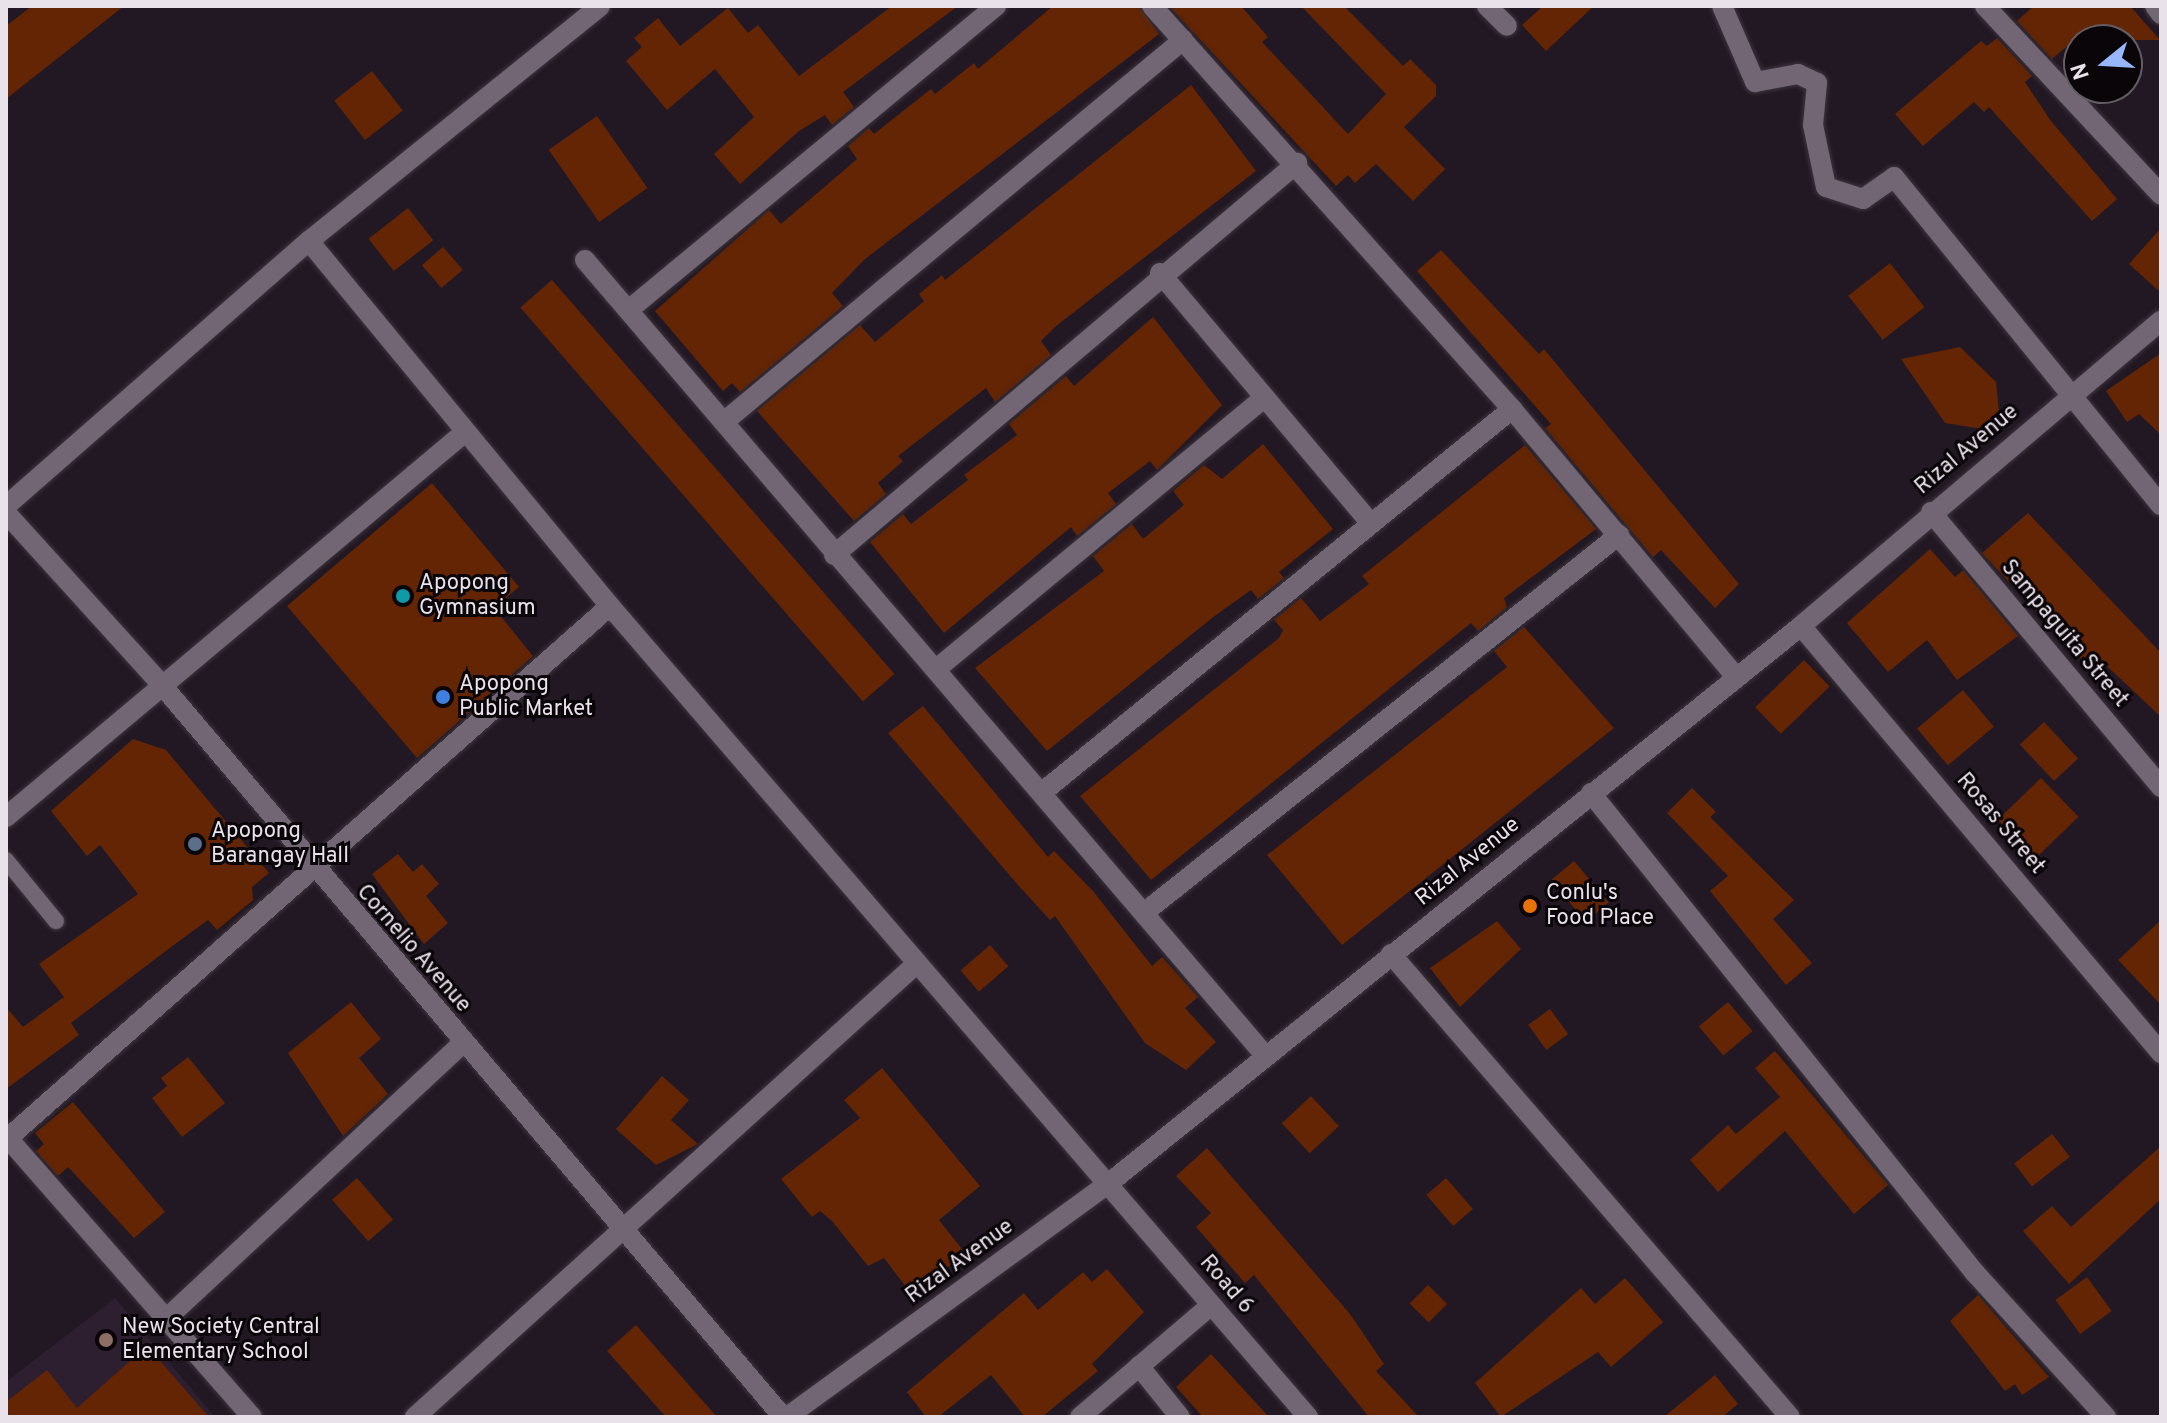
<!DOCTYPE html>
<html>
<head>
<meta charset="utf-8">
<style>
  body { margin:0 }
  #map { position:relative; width:2167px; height:1423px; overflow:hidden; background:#221823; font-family:Overpass,sans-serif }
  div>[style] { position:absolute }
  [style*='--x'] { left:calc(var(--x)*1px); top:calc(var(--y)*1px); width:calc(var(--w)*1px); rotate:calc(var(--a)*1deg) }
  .built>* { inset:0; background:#2d1f30 }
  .building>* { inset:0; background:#632504; transform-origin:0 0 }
  .roads { filter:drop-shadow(0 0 2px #3c353d) drop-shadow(0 0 2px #3c353d) }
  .service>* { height:16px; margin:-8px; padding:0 8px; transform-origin:8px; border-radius:8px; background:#726674 }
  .minor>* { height:20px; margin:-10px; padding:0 10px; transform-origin:10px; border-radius:10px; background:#726674 }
  .tertiary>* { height:20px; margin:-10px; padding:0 10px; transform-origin:10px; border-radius:10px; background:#726674 }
  .dots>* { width:22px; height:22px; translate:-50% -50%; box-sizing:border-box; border:4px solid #090509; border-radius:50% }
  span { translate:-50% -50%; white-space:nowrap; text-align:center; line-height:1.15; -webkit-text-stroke:6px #090509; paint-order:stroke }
  .street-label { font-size:22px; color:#e9e2ea }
  .poi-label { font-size:22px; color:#e9e2ea }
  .left { translate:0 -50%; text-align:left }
  .frame { position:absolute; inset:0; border:8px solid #e9e2ea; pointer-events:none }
  .north { position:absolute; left:2063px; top:24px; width:80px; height:80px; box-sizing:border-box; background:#090509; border:2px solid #635d63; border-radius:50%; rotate:252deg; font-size:22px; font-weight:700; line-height:32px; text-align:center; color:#e9e2ea }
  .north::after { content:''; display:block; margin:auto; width:28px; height:36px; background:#97b6fd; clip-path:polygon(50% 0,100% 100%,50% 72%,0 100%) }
</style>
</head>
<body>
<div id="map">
  <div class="built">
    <div style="clip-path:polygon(115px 1298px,215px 1417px,6px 1417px,6px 1382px)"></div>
  </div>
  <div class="building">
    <div style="clip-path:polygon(32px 6px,124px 6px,6px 99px,6px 26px)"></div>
    <div style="clip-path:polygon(892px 6px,958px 6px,843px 92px,854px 107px,832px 125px,825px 115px,799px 131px,740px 184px,714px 154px,754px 117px,715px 69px,667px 110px,626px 61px,642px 47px,634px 38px,658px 18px,680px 46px,728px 8px,748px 33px,758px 25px,799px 76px)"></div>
    <div style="clip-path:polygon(1053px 6px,1139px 6px,1159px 34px,865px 259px,832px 293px,843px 306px,740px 392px,732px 383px,723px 391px,655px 311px,769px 210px,781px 224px,828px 184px,857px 159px,848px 146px,869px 128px,874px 134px,931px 89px,935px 94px,974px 63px,978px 69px)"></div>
    <div style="clip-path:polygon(1169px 6px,1241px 6px,1268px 37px,1262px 42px,1348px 134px,1386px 94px,1301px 6px,1344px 6px,1403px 66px,1410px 59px,1436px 85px,1436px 96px,1404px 127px,1445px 169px,1413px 201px,1376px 164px,1355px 183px,1348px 175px,1336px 186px)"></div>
    <div style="clip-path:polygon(1543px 6px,1594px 6px,1546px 51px,1522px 25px)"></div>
    <div style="clip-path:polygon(2034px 6px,2130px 6px,2160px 40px,2106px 40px,2092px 25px,2052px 59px,2017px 21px)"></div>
    <div style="clip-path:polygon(1997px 38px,2032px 76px,2025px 82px,2051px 121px,2117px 199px,2092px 221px,1989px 107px,1984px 112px,1974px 102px,1923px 146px,1895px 114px,1981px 41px,1987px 46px)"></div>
    <div style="left:372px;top:71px;width:50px;height:48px;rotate:52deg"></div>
    <div style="clip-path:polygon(1191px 85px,1256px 171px,1056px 326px,1041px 341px,1051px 355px,995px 402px,986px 388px,898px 456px,903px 461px,878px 483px,886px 494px,854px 521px,757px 411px,860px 325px,875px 342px,924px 301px,919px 294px,942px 275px,945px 280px)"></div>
    <div style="left:597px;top:116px;width:88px;height:59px;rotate:55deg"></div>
    <div style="left:408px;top:208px;width:41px;height:50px;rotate:52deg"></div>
    <div style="clip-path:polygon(2161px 228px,2161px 293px,2129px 264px)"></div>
    <div style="left:443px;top:247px;width:30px;height:28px;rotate:49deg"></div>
    <div style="clip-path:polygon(1441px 250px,1539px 354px,1544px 349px,1739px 584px,1715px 608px,1661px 550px,1653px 557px,1545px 428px,1551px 424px,1417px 271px)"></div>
    <div style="left:1890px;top:263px;width:56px;height:53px;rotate:52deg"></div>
    <div style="left:552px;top:280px;width:522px;height:42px;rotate:49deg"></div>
    <div style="clip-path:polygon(1153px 317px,1222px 405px,1157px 470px,1150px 461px,1108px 493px,1116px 504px,1077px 536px,1071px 527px,944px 633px,870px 542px,903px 514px,911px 524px,968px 480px,964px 475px,1017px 435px,1009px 424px,1066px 376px,1074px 386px)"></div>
    <div style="clip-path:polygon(1960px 347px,1996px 382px,2001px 432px,1945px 423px,1901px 359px)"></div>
    <div style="clip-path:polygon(2161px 353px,2161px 435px,2139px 414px,2127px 422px,2106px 391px)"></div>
    <div style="clip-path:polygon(1263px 444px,1333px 529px,1279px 572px,1284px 578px,1258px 599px,1251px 590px,1212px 618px,1047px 751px,975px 668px,1104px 571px,1093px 556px,1132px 524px,1143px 539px,1184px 505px,1173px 491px,1204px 465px,1222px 479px)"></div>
    <div style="clip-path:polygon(1525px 445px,1596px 529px,1504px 598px,1507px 607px,1478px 631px,1471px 623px,1151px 880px,1080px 796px,1279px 638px,1283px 630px,1274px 620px,1301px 598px,1320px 621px,1369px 584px,1362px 576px)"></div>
    <div style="clip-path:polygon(432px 483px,519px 587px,494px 608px,533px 656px,417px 758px,287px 606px)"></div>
    <div style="clip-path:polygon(2028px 513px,2161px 653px,2161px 717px,2091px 651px,2082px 660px,1982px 553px)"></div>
    <div style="clip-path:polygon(1930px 549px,1955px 577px,1963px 570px,2018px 636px,1957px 680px,1927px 640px,1888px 672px,1847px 623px)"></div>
    <div style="clip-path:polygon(1524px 627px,1614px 728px,1342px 945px,1267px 855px,1507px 667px,1494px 651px)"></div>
    <div style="left:1804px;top:660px;width:37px;height:68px;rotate:46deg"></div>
    <div style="left:1963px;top:690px;width:48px;height:60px;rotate:50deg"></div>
    <div style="clip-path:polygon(923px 706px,1048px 857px,1054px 851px,1093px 891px,1152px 966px,1162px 957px,1198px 997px,1185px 1008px,1216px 1042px,1186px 1070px,1145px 1043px,1055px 916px,1050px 920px,1018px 885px,888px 733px)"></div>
    <div style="left:2044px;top:722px;width:50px;height:33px;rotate:47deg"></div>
    <div style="clip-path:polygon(133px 739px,166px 750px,269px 873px,252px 887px,253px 900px,217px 930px,208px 920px,171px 947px,71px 1023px,79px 1035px,6px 1089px,6px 1007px,23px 1027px,64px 997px,39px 964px,138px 894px,100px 845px,87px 856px,51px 811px)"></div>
    <div style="left:2041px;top:778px;width:54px;height:60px;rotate:46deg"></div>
    <div style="clip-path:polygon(1692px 788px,1716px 812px,1710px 817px,1794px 900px,1773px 919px,1812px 963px,1786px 985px,1710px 891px,1728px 876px,1667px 813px)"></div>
    <div style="clip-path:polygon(398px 854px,413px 872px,422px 864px,439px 884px,426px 896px,448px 923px,424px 944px,372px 874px)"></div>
    <div style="left:1574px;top:861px;width:54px;height:30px;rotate:50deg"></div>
    <div style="clip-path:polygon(2161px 920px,2161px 1005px,2118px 960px)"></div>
    <div style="clip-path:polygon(1497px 921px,1521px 949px,1460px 1007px,1430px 968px)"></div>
    <div style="left:990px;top:945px;width:28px;height:39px;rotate:49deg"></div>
    <div style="clip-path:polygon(351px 1002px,381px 1039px,359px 1058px,388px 1094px,343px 1136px,288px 1053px)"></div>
    <div style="left:1728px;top:1002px;width:38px;height:38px;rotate:50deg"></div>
    <div style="left:1550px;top:1009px;width:31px;height:27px;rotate:54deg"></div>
    <div style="clip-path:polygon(1775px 1051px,1888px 1185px,1854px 1214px,1785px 1131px,1718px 1192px,1690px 1160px,1728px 1125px,1736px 1134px,1780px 1097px,1755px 1068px)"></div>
    <div style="clip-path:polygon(188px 1057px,225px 1103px,182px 1137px,152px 1098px,167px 1086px,161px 1078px)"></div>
    <div style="clip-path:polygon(882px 1068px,980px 1186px,939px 1220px,965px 1253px,913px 1296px,884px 1258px,868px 1266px,832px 1221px,820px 1211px,812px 1217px,781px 1179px,860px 1118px,844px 1100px)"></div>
    <div style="clip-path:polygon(662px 1076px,689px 1100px,671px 1120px,698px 1144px,656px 1165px,616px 1129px)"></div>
    <div style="left:1311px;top:1096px;width:41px;height:40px;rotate:47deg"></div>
    <div style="clip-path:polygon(73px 1102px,165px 1212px,134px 1238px,68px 1167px,58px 1176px,36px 1151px,44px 1144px,35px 1133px)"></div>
    <div style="left:2052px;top:1134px;width:29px;height:48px;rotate:52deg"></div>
    <div style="clip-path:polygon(2161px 1146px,2161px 1199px,2069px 1284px,2023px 1231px,2052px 1206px,2071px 1227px)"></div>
    <div style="clip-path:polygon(1207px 1148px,1350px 1314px,1384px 1364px,1376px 1371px,1419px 1417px,1369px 1417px,1254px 1275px,1245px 1283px,1196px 1227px,1211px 1213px,1176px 1176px)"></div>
    <div style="left:357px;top:1178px;width:55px;height:33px;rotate:49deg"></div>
    <div style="left:1446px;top:1178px;width:41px;height:26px;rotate:49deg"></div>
    <div style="clip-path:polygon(1107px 1269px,1144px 1312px,1092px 1364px,1098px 1371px,1042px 1417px,1025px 1417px,991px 1375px,938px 1417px,926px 1417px,907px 1392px,1024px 1293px,1038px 1310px,1083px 1272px,1092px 1282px)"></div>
    <div style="left:2087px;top:1277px;width:42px;height:39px;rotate:54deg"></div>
    <div style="clip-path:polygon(1625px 1278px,1663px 1322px,1611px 1367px,1598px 1352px,1501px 1417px,1475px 1383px,1581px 1288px,1595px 1304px)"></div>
    <div style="left:1428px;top:1285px;width:27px;height:26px;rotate:45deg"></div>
    <div style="clip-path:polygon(1978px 1295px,2049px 1377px,2022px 1395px,2015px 1384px,2005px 1391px,1950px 1321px)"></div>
    <div style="clip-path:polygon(636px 1325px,717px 1417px,666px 1417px,607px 1351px)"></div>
    <div style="clip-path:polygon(147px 1346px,209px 1417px,6px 1417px,6px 1402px,47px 1370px,77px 1408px)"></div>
    <div style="clip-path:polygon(1211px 1354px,1269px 1417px,1203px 1417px,1176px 1387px)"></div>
    <div style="clip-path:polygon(1715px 1375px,1738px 1404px,1722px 1417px,1664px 1417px)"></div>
  </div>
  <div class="roads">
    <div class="service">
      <div style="--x:6;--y:860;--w:79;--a:50.7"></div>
    </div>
    <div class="minor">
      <div style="--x:1152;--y:6;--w:540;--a:48.23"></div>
      <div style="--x:1512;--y:409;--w:349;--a:50.1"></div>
      <div style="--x:1487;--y:6;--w:28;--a:45"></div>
      <div style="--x:1722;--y:6;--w:83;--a:66.5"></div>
      <div style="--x:1755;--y:82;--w:44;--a:-10.5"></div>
      <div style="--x:1798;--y:74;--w:21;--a:25"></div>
      <div style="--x:1817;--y:83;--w:42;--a:95.4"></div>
      <div style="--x:1813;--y:125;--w:63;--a:78.2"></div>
      <div style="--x:1826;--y:187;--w:39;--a:18"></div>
      <div style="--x:1863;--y:199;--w:38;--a:-35"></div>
      <div style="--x:1894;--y:177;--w:423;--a:50.9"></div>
      <div style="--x:1985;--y:6;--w:258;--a:47"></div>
      <div style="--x:2155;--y:6;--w:10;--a:53"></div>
      <div style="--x:309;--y:241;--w:473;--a:50.5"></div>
      <div style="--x:610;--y:606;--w:1070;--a:49.28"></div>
      <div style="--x:585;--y:260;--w:1043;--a:49.47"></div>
      <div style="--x:1160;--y:273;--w:323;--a:49.9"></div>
      <div style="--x:631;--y:308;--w:474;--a:-39.6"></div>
      <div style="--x:725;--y:421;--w:596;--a:-39.76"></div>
      <div style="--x:6;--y:506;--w:403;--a:-41.2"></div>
      <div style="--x:309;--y:241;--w:374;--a:-38.9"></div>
      <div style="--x:1931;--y:512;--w:359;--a:50.1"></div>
      <div style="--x:834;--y:555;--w:607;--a:-40.25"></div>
      <div style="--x:1801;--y:626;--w:559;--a:49.87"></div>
      <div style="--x:940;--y:666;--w:418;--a:-39.6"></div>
      <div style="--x:1045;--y:790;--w:603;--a:-39.21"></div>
      <div style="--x:1591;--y:793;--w:615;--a:51.34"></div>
      <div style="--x:1975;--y:1273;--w:195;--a:47.7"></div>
      <div style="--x:6;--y:817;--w:598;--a:-39.98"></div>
      <div style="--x:1145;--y:912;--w:606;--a:-38.5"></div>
      <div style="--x:1391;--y:954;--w:611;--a:49.25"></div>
      <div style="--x:6;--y:1136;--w:373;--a:48.8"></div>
      <div style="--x:8;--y:1138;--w:803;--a:-41.47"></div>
      <div style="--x:168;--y:1317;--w:403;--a:-42.9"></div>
      <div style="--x:1139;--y:1366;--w:65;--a:51.2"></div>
      <div style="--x:415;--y:1417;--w:674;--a:-42.11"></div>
      <div style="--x:787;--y:1417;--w:397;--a:-36"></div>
      <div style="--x:1108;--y:1184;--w:890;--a:-38.84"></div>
      <div style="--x:1801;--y:626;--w:472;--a:-40.3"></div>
      <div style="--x:1080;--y:1417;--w:172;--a:-40.5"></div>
    </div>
    <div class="tertiary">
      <div style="--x:6;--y:513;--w:231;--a:47.8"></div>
      <div style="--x:161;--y:684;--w:961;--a:49.68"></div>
    </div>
  </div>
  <div class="dots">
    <div style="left:403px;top:596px;background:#0f9aa8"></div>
    <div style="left:443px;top:697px;background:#3f7fe0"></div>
    <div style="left:195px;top:844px;background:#5c6f8a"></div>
    <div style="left:1530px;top:906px;background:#e8710a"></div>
    <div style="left:106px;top:1340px;background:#8d6e63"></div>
  </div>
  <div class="street-label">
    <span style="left:1967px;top:450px;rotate:-40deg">Rizal Avenue</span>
    <span style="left:2064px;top:634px;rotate:50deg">Sampaguita Street</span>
    <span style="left:2000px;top:824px;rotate:50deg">Rosas Street</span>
    <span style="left:1468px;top:862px;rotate:-39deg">Rizal Avenue</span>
    <span style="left:413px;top:949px;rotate:49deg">Cornelio Avenue</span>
    <span style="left:960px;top:1262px;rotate:-36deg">Rizal Avenue</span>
    <span style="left:1226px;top:1285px;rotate:49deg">Road 6</span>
  </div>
  <div class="poi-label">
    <span class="left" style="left:419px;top:596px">Apopong<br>Gymnasium</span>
    <span class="left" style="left:459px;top:697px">Apopong<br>Public Market</span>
    <span class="left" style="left:211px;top:844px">Apopong<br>Barangay Hall</span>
    <span class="left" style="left:1546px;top:906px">Conlu's<br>Food Place</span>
    <span class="left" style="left:122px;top:1340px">New Society Central<br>Elementary School</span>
  </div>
  <div class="frame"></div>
  <div class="north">N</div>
</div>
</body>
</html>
